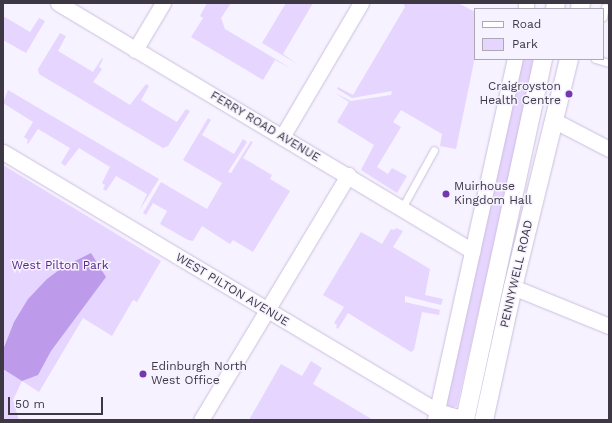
<!DOCTYPE html>
<html>
<head>
<meta charset="utf-8">
<style>
  body { margin:0 }
  #map { position:relative; width:612px; height:423px; overflow:hidden; background:#f7f2ff; font-family:"Work Sans",sans-serif }
  div>[style] { position:absolute }
  [style*='--x'] { left:calc(var(--x)*1px); top:calc(var(--y)*1px); width:calc(var(--w)*1px); rotate:calc(var(--a)*1deg) }
  .green>* { inset:0; background:#e6d5fe }
  .forest>* { inset:0; background:#bd9bea }
  .roads { filter:drop-shadow(0 0 1px #cbbfde) drop-shadow(0 0 1px #cbbfde) }
  .service>* { height:7px; margin:-3.5px; padding:0 3.5px; transform-origin:3.5px; border-radius:3.5px; background:#fff }
  .minor>* { height:15px; margin:-7.5px; padding:0 7.5px; transform-origin:7.5px; border-radius:7.5px; background:#fff }
  .tertiary>* { height:18px; margin:-9px; padding:0 9px; transform-origin:9px; border-radius:9px; background:#fff }
  .dots>* { width:11px; height:11px; translate:-50% -50%; box-sizing:border-box; border:2px solid #f7f2ff; border-radius:50% }
  span { translate:-50% -50%; white-space:nowrap; text-align:center; line-height:1.15; -webkit-text-stroke:3px #f7f2ff; paint-order:stroke }
  .poi-label { font-size:12px; color:#3d3844 }
  .right { translate:-100% -50%; text-align:right }
  .left { translate:0 -50%; text-align:left }
  .street-label { font-size:12px; color:#3d3844 }
  .park-label { font-size:12px; color:#572984 }
  .frame { position:absolute; inset:0; border:4px solid #3d3844; pointer-events:none }
  .legend { position:absolute; left:474px; top:8px; width:130px; height:52px; box-sizing:border-box; background:#f7f2ff; border:1px solid #ada8b4; margin:0; padding:5px 7px; list-style:none; font-size:12px; color:#3d3844 }
  .legend li { display:flex; align-items:center; gap:8px; height:20px }
  .legend b { width:20px; border:1px solid #ada8b4 }
  .scale { position:absolute; left:8px; top:397px; width:95px; height:18px; box-sizing:border-box; border:2px solid #3d3844; border-top:0; padding-left:5px; font-size:12px; line-height:14px; white-space:nowrap; color:#3d3844; -webkit-text-stroke:3px #f7f2ff; paint-order:stroke }
</style>
</head>
<body>
<div id="map">
  <div class="green">
    <div style="clip-path:polygon(207px 3px,231px 3px,221px 18px,225px 29px,292px 69px,275px 60px,263px 80px,191px 37px,203px 18px,200px 16px)"></div>
    <div style="clip-path:polygon(286px 3px,313px 3px,283px 54px,297px 64px,262px 43px)"></div>
    <div style="clip-path:polygon(403px 3px,458px 3px,475px 12px,475px 57px,456px 149px,440px 146px,442px 134px,401px 110px,393px 122px,401px 127px,377px 167px,388px 174px,392px 168px,407px 176px,397px 193px,361px 170px,374px 145px,337px 122px,349px 102px,335px 93px,351px 101px,391px 95px,392px 91px,352px 98px,337px 89px,338px 87px,353px 95px,405px 7px)"></div>
    <div style="clip-path:polygon(3px 16px,30px 32px,39px 18px,45px 21px,26px 53px,3px 40px)"></div>
    <div style="clip-path:polygon(60px 33px,66px 36px,58px 51px,93px 72px,102px 58px,103px 59px,99px 67px,102px 69px,93px 82px,130px 105px,146px 84px,149px 86px,141px 100px,150px 106px,177px 122px,186px 109px,190px 111px,168px 146px,163px 148px,39px 74px,38px 69px)"></div>
    <div style="clip-path:polygon(521px 59px,536px 59px,457px 406px,452px 408px,444px 403px)"></div>
    <div style="clip-path:polygon(8px 90px,159px 179px,139px 211px,147px 194px,116px 176px,106px 191px,103px 189px,105px 185px,102px 183px,110px 167px,79px 148px,65px 166px,61px 163px,70px 148px,38px 129px,28px 144px,27px 143px,28px 140px,24px 137px,33px 122px,3px 103px)"></div>
    <div style="clip-path:polygon(208px 118px,211px 120px,202px 135px,234px 154px,243px 139px,247px 142px,228px 172px,231px 173px,251px 141px,253px 142px,243px 158px,272px 175px,270px 179px,290px 191px,253px 252px,233px 240px,230px 244px,202px 226px,193px 241px,188px 240px,160px 224px,167px 211px,153px 203px,146px 215px,143px 213px,161px 182px,207px 209px,222px 183px,183px 160px)"></div>
    <div style="clip-path:polygon(3px 165px,161px 261px,137px 302px,133px 300px,112px 336px,83px 318px,39px 392px,22px 381px,13px 400px,19px 420px,3px 420px)"></div>
    <div style="clip-path:polygon(396px 228px,403px 231px,393px 247px,430px 269px,425px 295px,443px 299px,441px 305px,405px 296px,405px 302px,440px 310px,439px 315px,422px 312px,414px 350px,411px 352px,348px 313px,338px 329px,336px 327px,337px 325px,334px 323px,344px 307px,323px 295px,361px 232px,382px 244px,391px 229px,394px 230px)"></div>
    <div style="clip-path:polygon(311px 361px,322px 368px,313px 384px,373px 420px,249px 420px,281px 364px,302px 376px)"></div>
  </div>
  <div class="forest">
    <div style="clip-path:polygon(91px 253px,106px 277px,51px 351px,38px 375px,22px 381px,3px 369px,3px 350px,14px 322px,28px 299px,47px 279px,63px 267px)"></div>
  </div>
  <div class="roads">
    <div class="service">
      <div style="--x:603;--y:17;--w:10;--a:-79"></div>
      <div style="--x:595;--y:59;--w:15;--a:16"></div>
      <div style="--x:402;--y:208;--w:66;--a:-61.1"></div>
    </div>
    <div class="minor">
      <div style="--x:58;--y:3;--w:483;--a:30.9"></div>
      <div style="--x:526;--y:9;--w:6;--a:-90"></div>
      <div style="--x:135;--y:50;--w:55;--a:-59.2"></div>
      <div style="--x:555;--y:121;--w:61;--a:27.4"></div>
      <div style="--x:282;--y:137;--w:156;--a:-59.5"></div>
      <div style="--x:3;--y:152;--w:505;--a:30.83"></div>
      <div style="--x:437;--y:411;--w:29;--a:16"></div>
      <div style="--x:513;--y:287;--w:104;--a:22.1"></div>
      <div style="--x:435;--y:419;--w:369;--a:-77.5"></div>
      <div style="--x:201;--y:420;--w:286;--a:-59"></div>
    </div>
    <div class="tertiary">
      <div style="--x:555;--y:9;--w:6;--a:-81"></div>
      <div style="--x:580;--y:9;--w:6;--a:-81"></div>
      <div style="--x:465;--y:420;--w:369;--a:-77.8"></div>
      <div style="--x:484;--y:420;--w:136;--a:-77.7"></div>
      <div style="--x:513;--y:287;--w:235;--a:-76.2"></div>
    </div>
  </div>
  <div class="dots">
    <div style="left:569px;top:94px;background:#7338ae"></div>
    <div style="left:446px;top:194px;background:#7338ae"></div>
    <div style="left:143px;top:374px;background:#7338ae"></div>
  </div>
  <div class="poi-label">
    <span class="right" style="left:561px;top:94px">Craigroyston<br>Health Centre</span>
    <span class="left" style="left:454px;top:194px">Muirhouse<br>Kingdom Hall</span>
    <span class="left" style="left:151px;top:374px">Edinburgh North<br>West Office</span>
  </div>
  <div class="street-label">
    <span style="left:265px;top:127px;rotate:31deg">FERRY ROAD AVENUE</span>
    <span style="left:517px;top:274px;rotate:-77deg">PENNYWELL ROAD</span>
    <span style="left:232px;top:290px;rotate:31deg">WEST PILTON AVENUE</span>
  </div>
  <div class="park-label">
    <span style="left:60px;top:266px">West Pilton Park</span>
  </div>
  <div class="frame"></div>
  <ul class="legend">
  <li><b style="height:5px;background:#fff"></b>Road</li>
  <li><b style="height:11px;background:#e6d5fe"></b>Park</li>
  </ul>
  <div class="scale">50 m</div>
</div>
</body>
</html>
